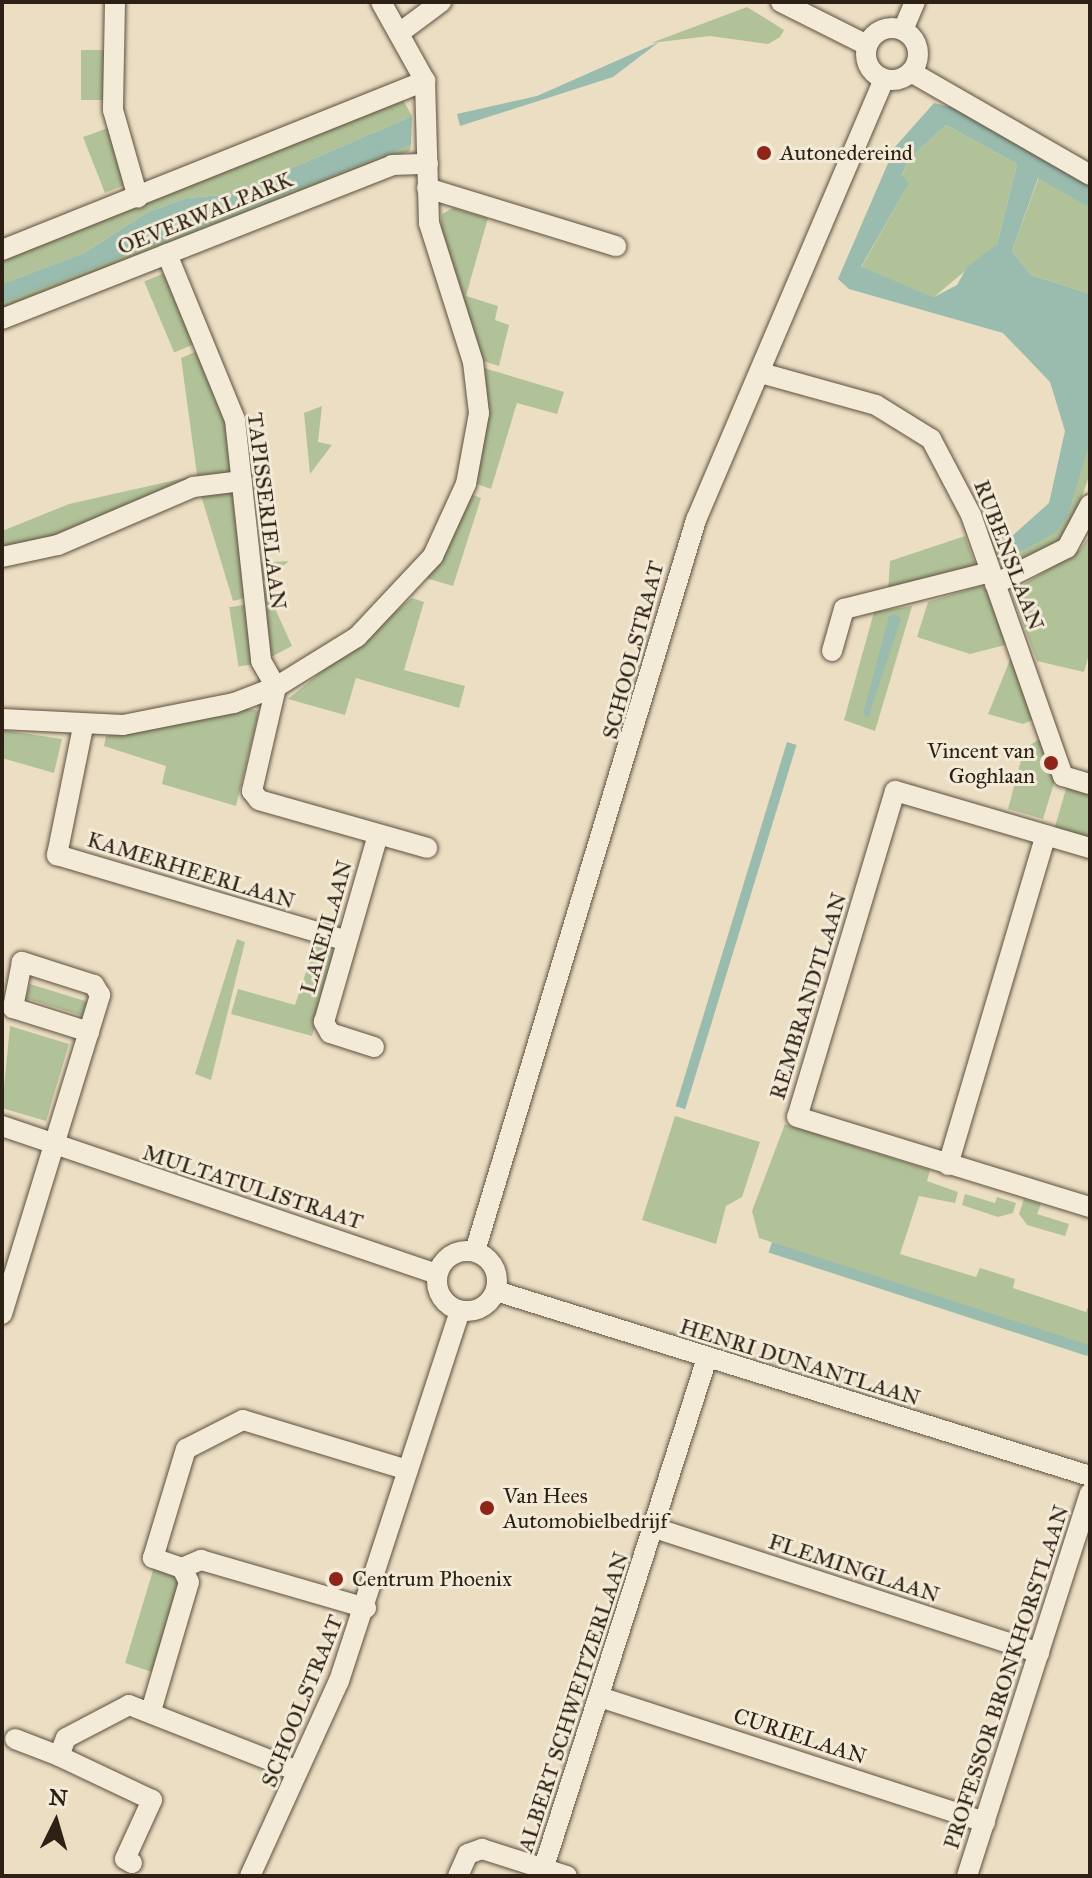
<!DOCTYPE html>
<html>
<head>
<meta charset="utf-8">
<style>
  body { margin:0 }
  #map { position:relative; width:1092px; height:1878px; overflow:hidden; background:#ecdec2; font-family:"IM FELL Great Primer",serif }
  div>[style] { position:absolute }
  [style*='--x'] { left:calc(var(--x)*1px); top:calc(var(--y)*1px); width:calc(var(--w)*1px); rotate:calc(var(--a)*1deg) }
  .green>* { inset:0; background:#b2c298; transform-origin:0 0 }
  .water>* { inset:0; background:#99bcaf; transform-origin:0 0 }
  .roads { filter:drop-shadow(0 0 2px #5d5040) drop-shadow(0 0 2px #5d5040) }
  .minor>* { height:20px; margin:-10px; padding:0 10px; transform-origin:10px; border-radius:10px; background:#f3ead7 }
  .minor>.ring { margin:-10px; padding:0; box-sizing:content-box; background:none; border:20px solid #f3ead7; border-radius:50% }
  .dots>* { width:22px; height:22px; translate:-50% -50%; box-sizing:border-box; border:4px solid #f3ead7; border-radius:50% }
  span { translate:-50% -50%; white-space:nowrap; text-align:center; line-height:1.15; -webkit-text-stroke:6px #f3ead7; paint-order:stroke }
  .poi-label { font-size:22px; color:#2d2014 }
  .left { translate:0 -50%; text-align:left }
  .right { translate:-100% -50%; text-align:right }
  .street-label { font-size:22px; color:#2d2014 }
  .frame { position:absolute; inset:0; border:4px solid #2d2014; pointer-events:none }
  .north { position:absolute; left:16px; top:1782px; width:80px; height:80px; -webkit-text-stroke:6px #f3ead7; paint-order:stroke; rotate:5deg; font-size:22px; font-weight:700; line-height:32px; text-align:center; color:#2d2014 }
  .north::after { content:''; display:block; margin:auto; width:28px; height:36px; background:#2d2014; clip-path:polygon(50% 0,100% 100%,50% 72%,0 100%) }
</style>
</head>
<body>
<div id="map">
  <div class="green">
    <div style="clip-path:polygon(747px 7px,784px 30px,780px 37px,768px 44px,710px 36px,651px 43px)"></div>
    <div style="left:81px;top:50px;width:24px;height:50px"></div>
    <div style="clip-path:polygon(403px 100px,412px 116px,232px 194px,187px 198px,148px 212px,84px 253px,2px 284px,2px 258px)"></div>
    <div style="clip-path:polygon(946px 125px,1017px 164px,997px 244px,934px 297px,861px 268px,906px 188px,902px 176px,910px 158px)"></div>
    <div style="clip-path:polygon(111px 127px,127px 184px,105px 193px,83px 137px)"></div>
    <div style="clip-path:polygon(411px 145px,410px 151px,2px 312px,2px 303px,125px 253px)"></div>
    <div style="clip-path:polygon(1039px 177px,1090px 208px,1090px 294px,1031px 275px,1012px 251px)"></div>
    <div style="clip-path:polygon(453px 208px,488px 218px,466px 296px,498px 306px,495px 320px,509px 325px,499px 366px,483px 361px,440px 234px,442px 214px)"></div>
    <div style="left:169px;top:271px;width:77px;height:27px;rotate:67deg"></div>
    <div style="clip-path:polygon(202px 349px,229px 418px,233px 472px,198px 482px,181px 358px)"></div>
    <div style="clip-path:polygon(484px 368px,564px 392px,557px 414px,517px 403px,491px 489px,477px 484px)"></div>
    <div style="clip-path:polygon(322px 406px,318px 442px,332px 445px,310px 474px,304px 413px)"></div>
    <div style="clip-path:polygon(1090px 442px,1090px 474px,1067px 538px,1022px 560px,997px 560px,986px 531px,998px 527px,1020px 552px)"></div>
    <div style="clip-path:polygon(189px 477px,190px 485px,58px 539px,2px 551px,2px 531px,69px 504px)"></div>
    <div style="clip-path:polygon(233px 491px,248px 597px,233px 601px,200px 492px)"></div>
    <div style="clip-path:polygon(473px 495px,481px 498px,453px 586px,426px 578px)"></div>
    <div style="clip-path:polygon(1090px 535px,1090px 651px,1084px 672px,1037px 661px,1011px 592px,1080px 550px)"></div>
    <div style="clip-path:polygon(965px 536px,977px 570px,888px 593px,890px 561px)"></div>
    <div style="clip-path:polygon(289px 561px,263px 582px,292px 646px,267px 659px,256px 563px)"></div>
    <div style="clip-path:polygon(980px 586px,990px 591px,1009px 644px,970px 654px,917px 637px,928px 602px)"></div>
    <div style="clip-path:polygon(412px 598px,424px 602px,404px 670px,465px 686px,459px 708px,356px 678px,345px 715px,288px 699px)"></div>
    <div style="left:249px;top:604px;width:60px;height:20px;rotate:81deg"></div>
    <div style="clip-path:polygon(912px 606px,875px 731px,844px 720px,874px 612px)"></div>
    <div style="clip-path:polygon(1012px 655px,1037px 718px,1023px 724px,988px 714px)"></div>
    <div style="clip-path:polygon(245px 708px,259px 711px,236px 806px,162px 784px,166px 766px,104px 746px,106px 736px)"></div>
    <div style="clip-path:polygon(2px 730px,62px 739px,54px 773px,2px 758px)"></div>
    <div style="clip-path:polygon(1043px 737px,1055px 780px,1043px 819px,1008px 809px,1024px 749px)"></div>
    <div style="clip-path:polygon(1068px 782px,1090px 789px,1090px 841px,1054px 830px)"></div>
    <div style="clip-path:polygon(237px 939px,245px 942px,211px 1080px,195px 1074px)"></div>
    <div style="clip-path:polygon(315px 945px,337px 952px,312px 1036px,231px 1014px,238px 989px,295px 1005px)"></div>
    <div style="left:30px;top:984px;width:62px;height:15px;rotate:17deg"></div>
    <div style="clip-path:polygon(10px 1026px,69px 1044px,46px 1121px,2px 1108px)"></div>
    <div style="clip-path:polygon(675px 1116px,760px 1142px,742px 1197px,726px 1206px,716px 1244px,642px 1220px)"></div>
    <div style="clip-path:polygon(785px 1124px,930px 1170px,927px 1181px,958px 1192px,955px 1203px,919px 1196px,900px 1254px,976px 1277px,980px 1268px,1015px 1279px,1013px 1288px,1086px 1312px,1090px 1302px,1090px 1346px,759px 1238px,752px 1211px)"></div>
    <div style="clip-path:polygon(965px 1194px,995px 1203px,997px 1197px,1016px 1203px,1013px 1213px,998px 1217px,962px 1205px)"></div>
    <div style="clip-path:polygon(1024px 1199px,1041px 1204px,1037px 1214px,1069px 1224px,1065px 1236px,1027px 1225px,1019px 1214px)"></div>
    <div style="clip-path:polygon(154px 1567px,178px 1577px,179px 1592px,155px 1673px,125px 1663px)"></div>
  </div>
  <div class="water">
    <div style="clip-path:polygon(659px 42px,613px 77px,460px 126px,457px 114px,537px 96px)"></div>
    <div style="clip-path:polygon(evenodd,934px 103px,962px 110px,1090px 186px,1090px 208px,1038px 178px,1012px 251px,1031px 275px,1090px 294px,1090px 442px,1067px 517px,1056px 532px,1020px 552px,1010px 538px,1049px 503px,1065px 431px,1050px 382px,1003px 333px,849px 289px,838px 279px,895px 147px,934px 103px,946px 125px,1017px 164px,997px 244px,967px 267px,957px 285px,934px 297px,861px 267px,909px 183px,902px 175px,910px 158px,946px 125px)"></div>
    <div style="clip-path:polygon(412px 116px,411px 145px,2px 303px,2px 284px,84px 253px,148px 212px,187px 198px,232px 194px)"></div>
    <div style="clip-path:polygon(896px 614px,901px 619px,868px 718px,863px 714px,889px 616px)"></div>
    <div style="left:787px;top:742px;width:10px;height:381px;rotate:17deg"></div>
    <div style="left:772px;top:1242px;width:335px;height:11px;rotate:18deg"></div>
  </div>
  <div class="roads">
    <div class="minor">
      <div style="--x:115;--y:2;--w:108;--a:91.1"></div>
      <div style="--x:113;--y:110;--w:91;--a:74.1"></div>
      <div style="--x:781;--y:2;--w:96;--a:26.6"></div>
      <div class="ring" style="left:866px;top:28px;width:32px;height:32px"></div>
      <div style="--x:903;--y:30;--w:30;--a:-67"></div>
      <div style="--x:402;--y:31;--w:49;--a:-36.6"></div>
      <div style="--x:911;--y:72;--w:207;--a:29.9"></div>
      <div style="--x:427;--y:188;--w:198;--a:17.1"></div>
      <div style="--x:2;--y:250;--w:456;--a:-21.8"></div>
      <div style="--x:167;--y:254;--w:179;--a:67.7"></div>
      <div style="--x:235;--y:420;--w:242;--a:83.8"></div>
      <div style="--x:261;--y:661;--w:30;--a:60"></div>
      <div style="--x:276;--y:687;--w:107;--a:103"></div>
      <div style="--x:252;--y:791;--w:11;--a:52"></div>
      <div style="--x:259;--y:800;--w:175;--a:15.9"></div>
      <div style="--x:2;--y:319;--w:419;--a:-21.5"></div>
      <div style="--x:392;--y:165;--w:36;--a:-2"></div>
      <div style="--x:761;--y:373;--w:119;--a:15.5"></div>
      <div style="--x:876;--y:405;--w:65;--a:31.7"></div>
      <div style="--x:931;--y:439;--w:86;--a:62.2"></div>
      <div style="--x:971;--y:515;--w:277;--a:70.6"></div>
      <div style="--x:1063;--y:776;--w:28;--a:17"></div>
      <div style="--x:2;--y:557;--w:57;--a:-12.1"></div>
      <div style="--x:58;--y:545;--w:147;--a:-23.2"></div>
      <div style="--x:193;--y:487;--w:49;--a:-7"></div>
      <div style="--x:995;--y:584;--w:80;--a:-26.6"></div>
      <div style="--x:1067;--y:548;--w:49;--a:-61.9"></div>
      <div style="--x:832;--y:651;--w:44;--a:-74.1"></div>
      <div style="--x:844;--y:609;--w:151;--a:-14.2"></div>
      <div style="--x:2;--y:719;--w:121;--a:2.8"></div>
      <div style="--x:123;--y:725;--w:113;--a:-11.2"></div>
      <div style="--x:234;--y:703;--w:45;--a:-20.9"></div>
      <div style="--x:276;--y:687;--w:95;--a:-31.7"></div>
      <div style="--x:357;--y:637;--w:111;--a:-46.8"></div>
      <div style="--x:433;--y:556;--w:79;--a:-65.4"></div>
      <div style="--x:466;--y:484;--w:72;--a:-79.6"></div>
      <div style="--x:479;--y:413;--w:51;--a:-96.7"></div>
      <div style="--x:473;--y:362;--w:146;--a:-107.6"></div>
      <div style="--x:429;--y:223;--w:142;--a:-91.6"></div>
      <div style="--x:425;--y:81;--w:90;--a:-119.1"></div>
      <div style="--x:83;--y:727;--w:131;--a:101.5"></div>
      <div style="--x:57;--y:855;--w:302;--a:16.5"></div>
      <div style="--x:1090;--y:848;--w:203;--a:-163.7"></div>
      <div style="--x:895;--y:791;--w:340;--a:106.7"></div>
      <div style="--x:797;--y:1117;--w:307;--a:17.1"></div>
      <div style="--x:374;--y:1047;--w:46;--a:-162.3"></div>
      <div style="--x:330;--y:1033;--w:13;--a:-119"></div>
      <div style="--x:324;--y:1022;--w:195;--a:-73.9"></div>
      <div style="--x:2;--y:1126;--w:459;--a:18.8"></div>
      <div style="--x:948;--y:1165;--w:344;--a:-73.5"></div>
      <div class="ring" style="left:437px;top:1251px;width:40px;height:40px"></div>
      <div style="--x:475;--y:1251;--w:764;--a:-73.18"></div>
      <div style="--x:696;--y:520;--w:479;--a:-66.9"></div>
      <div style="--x:496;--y:1291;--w:622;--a:17.3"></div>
      <div style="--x:2;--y:1314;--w:334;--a:-72.9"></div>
      <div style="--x:100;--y:995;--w:12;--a:-121"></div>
      <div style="--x:94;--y:985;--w:76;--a:-162.3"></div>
      <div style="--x:22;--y:962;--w:47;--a:101.1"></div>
      <div style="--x:13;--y:1008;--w:80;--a:17.5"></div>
      <div style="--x:655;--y:1528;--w:404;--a:18"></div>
      <div style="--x:182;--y:1568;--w:21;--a:-23"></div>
      <div style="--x:201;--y:1560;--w:172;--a:16.2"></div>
      <div style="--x:600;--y:1697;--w:405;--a:18"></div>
      <div style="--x:151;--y:1711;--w:134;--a:-73.6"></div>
      <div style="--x:189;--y:1582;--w:16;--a:-117"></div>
      <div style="--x:182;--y:1568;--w:31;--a:-161"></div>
      <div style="--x:153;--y:1558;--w:114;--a:-73.2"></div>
      <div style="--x:186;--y:1449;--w:64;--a:-27"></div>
      <div style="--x:243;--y:1420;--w:172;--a:16.9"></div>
      <div style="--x:15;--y:1739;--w:47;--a:21.1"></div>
      <div style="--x:132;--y:1863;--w:8;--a:-150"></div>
      <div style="--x:125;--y:1859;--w:65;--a:-65.4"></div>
      <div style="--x:152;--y:1800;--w:103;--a:-154.7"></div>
      <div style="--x:59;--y:1756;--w:19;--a:-69"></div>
      <div style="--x:66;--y:1738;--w:71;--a:-27.6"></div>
      <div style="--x:129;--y:1705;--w:180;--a:21.4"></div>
      <div style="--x:250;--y:1876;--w:214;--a:-65.5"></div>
      <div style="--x:339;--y:1681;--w:389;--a:-71.9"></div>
      <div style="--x:458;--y:1876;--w:24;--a:-66"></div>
      <div style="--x:468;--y:1854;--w:15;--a:-20"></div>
      <div style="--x:482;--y:1849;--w:89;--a:17.6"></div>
      <div style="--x:541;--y:1876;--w:544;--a:-72.23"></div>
      <div style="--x:967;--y:1876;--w:402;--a:-72.2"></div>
    </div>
  </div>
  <div class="dots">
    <div style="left:764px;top:153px;background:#8f2418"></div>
    <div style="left:1051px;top:763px;background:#8f2418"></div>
    <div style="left:487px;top:1508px;background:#8f2418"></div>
    <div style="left:336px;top:1579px;background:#8f2418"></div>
  </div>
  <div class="poi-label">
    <span class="left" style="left:780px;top:153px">Autonedereind</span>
    <span class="right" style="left:1035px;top:763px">Vincent van<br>Goghlaan</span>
    <span class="left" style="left:503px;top:1508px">Van Hees<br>Automobielbedrijf</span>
    <span class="left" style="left:352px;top:1579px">Centrum Phoenix</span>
  </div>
  <div class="street-label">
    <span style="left:205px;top:213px;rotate:-22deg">OEVERWALPARK</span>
    <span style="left:267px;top:511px;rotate:83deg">TAPISSERIELAAN</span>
    <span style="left:1009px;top:555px;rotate:69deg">RUBENSLAAN</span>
    <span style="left:633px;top:650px;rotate:-75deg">SCHOOLSTRAAT</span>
    <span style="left:191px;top:870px;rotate:17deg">KAMERHEERLAAN</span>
    <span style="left:326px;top:927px;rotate:-74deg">LAKEILAAN</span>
    <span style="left:808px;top:996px;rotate:-73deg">REMBRANDTLAAN</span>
    <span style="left:253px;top:1187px;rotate:18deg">MULTATULISTRAAT</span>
    <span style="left:800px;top:1362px;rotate:17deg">HENRI DUNANTLAAN</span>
    <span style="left:854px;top:1568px;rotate:18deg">FLEMINGLAAN</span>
    <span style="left:1006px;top:1677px;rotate:-72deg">PROFESSOR BRONKHORSTLAAN</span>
    <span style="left:302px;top:1701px;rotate:-68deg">SCHOOLSTRAAT</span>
    <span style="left:573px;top:1702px;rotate:-72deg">ALBERT SCHWEITZERLAAN</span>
    <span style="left:800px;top:1736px;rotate:18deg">CURIELAAN</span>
  </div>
  <div class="frame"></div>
  <div class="north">N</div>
</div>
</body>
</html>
